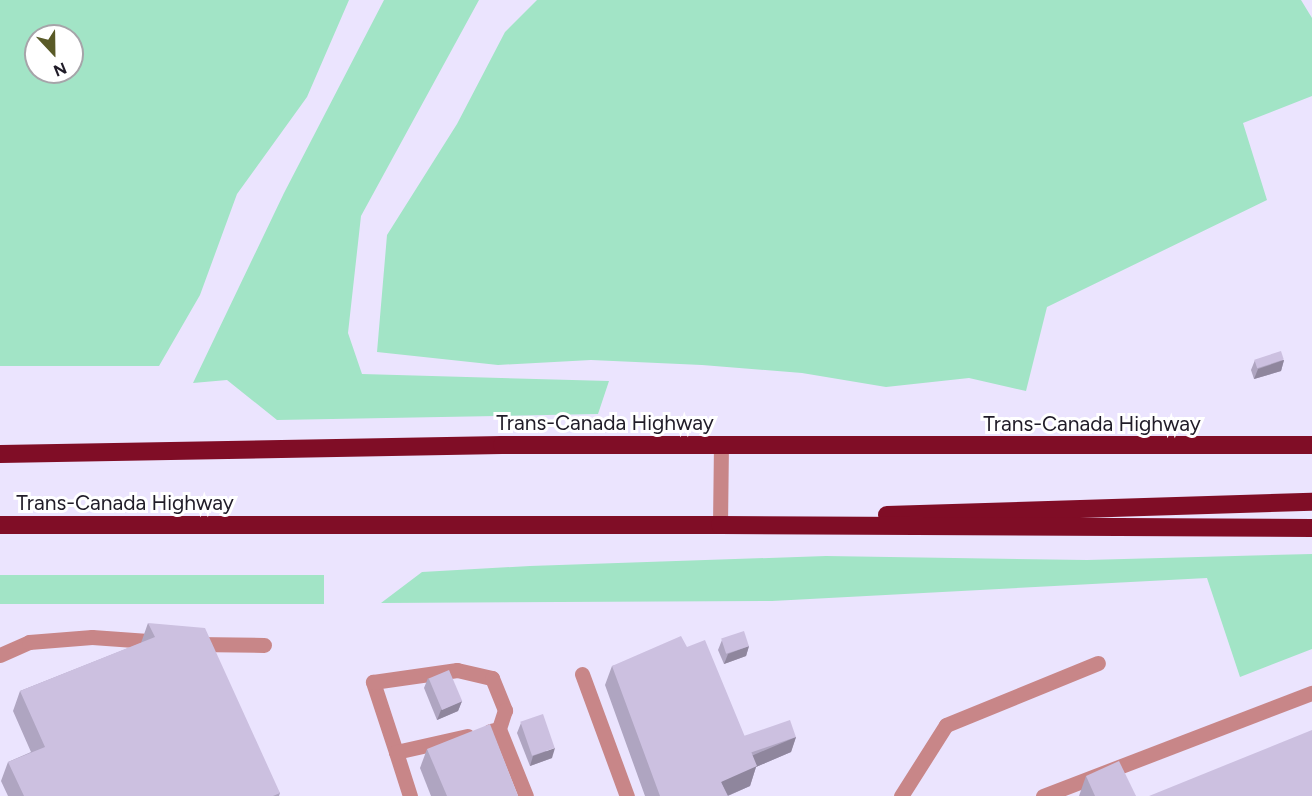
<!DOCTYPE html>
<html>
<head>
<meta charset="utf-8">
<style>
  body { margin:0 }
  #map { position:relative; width:1312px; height:796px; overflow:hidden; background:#ebe4fe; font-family:Figtree,sans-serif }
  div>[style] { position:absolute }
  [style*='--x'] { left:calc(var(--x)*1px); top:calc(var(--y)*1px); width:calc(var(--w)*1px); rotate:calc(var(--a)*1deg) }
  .green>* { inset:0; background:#a2e4c6; transform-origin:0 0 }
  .minor>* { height:15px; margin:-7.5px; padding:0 7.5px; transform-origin:7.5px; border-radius:7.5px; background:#c88688 }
  .highway>* { height:18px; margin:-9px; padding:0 9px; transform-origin:9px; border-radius:9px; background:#800d26 }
  .wall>* { inset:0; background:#afa5c1 }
  .shaded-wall>* { inset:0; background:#8f869d }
  .building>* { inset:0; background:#ccc0e0; transform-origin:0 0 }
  span { translate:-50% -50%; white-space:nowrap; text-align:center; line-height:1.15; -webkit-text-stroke:6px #fff; paint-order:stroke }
  .street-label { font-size:21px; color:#201c28 }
  .north { position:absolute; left:24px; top:24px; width:60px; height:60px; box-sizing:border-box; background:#fff; border:2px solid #a6a4a9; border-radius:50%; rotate:158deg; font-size:16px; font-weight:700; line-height:24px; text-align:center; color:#201c28 }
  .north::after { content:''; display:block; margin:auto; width:21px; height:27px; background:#595a27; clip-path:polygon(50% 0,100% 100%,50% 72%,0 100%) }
</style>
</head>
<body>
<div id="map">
  <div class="green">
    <div style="clip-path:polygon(evenodd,0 0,349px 0,307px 97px,237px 194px,200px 295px,159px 366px,0 366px,0 0,36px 36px,72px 36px,72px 72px,36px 72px,36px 36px)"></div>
    <div style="clip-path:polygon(384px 0,479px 0,361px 216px,348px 333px,362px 374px,609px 381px,598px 414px,277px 420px,227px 380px,193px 383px,284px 193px)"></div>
    <div style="clip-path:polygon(537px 0,1301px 0,1312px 18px,1312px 96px,1243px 123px,1267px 200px,1047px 307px,1026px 391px,969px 378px,886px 387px,802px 373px,702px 365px,591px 360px,498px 365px,377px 352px,387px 235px,457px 124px,505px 32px)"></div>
    <div style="clip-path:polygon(1312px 554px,1312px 649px,1240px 677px,1207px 578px,772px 601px,381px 603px,422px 572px,530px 566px,826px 556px,1087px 560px)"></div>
    <div style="left:0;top:575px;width:324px;height:29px"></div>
  </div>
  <div class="minor">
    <div style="--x:720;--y:525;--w:80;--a:-89.3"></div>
    <div style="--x:195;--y:644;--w:69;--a:0.8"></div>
    <div style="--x:0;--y:655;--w:32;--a:-24"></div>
    <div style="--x:29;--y:642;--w:63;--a:-4.5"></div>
    <div style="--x:92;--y:637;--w:70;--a:4.1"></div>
    <div style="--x:582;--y:674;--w:130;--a:69.8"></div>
    <div style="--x:490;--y:731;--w:9;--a:-13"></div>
    <div style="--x:499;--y:729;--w:72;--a:68.1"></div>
    <div style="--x:396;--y:752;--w:74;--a:-108.2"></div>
    <div style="--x:373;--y:682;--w:85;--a:-8.1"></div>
    <div style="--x:457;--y:670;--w:36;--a:13"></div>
    <div style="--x:492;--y:678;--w:35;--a:68"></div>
    <div style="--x:505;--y:710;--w:20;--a:108"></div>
    <div style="--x:410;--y:796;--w:46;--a:-107.7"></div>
    <div style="--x:396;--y:752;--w:73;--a:-12.7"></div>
    <div style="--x:901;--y:796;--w:84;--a:-57.6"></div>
    <div style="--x:946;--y:725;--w:164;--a:-22.2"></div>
    <div style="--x:1043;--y:796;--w:288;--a:-21"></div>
  </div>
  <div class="highway">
    <div style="--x:0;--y:454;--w:502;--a:-1.03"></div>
    <div style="--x:502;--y:445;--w:810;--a:0"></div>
    <div style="--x:887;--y:515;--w:425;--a:-1.8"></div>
    <div style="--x:0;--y:525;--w:720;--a:0"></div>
    <div style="--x:720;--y:525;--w:592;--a:0.29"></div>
  </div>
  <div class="wall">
    <div style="clip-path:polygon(1255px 360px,1284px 360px,1281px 371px,1254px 379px,1251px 370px)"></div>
    <div style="clip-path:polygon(148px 623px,280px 793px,279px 796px,8px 796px,1px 781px,8px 762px,31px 752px,13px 711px,20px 691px,141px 643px)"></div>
    <div style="clip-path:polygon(722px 640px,749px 646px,746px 656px,724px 664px,718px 650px)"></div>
    <div style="clip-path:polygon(687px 647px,745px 739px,796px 737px,791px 752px,756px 767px,750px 786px,728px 796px,645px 796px,605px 685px,612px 666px)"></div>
    <div style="clip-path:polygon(428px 678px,462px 701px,458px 711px,437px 720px,424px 688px)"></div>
    <div style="clip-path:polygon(521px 723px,552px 758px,530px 766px,517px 733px)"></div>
    <div style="clip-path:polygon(427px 749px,518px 796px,431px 796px,420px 768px)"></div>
    <div style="clip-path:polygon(1086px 776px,1136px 796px,1079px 796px)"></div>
  </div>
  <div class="shaded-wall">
    <div style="clip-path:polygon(1284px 360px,1281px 371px,1254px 379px,1258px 369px)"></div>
    <div style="clip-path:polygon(749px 646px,746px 656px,724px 664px,728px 654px)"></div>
    <div style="clip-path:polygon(462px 701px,458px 711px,437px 720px,441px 710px)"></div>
    <div style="clip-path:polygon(796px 737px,791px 752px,756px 767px,750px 786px,727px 796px,721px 782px,749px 757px)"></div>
    <div style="clip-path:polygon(555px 748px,552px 758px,530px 766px,533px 756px)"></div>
  </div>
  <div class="building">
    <div style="left:1281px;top:351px;width:9px;height:28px;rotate:72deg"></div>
    <div style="clip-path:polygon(148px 623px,205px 628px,280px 793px,273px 796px,24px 796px,8px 762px,45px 747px,20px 691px,155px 637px)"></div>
    <div style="left:744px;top:631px;width:16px;height:24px;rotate:72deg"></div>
    <div style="clip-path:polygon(681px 636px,687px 647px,705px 640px,757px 766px,721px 782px,728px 796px,660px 796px,612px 666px)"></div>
    <div style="left:449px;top:670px;width:34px;height:22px;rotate:67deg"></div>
    <div style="left:543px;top:714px;width:36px;height:24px;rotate:71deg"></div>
    <div style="left:790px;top:720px;width:18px;height:49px;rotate:71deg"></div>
    <div style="clip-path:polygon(490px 724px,518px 796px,447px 796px,427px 749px)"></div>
    <div style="clip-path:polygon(1312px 730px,1312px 796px,1149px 796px)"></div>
    <div style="clip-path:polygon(1119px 761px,1136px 796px,1095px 796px,1086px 776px)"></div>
  </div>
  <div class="street-label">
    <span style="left:605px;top:423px">Trans-Canada Highway</span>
    <span style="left:1092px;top:424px">Trans-Canada Highway</span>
    <span style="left:125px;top:503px">Trans-Canada Highway</span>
  </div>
  <div class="north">N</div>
</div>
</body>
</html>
